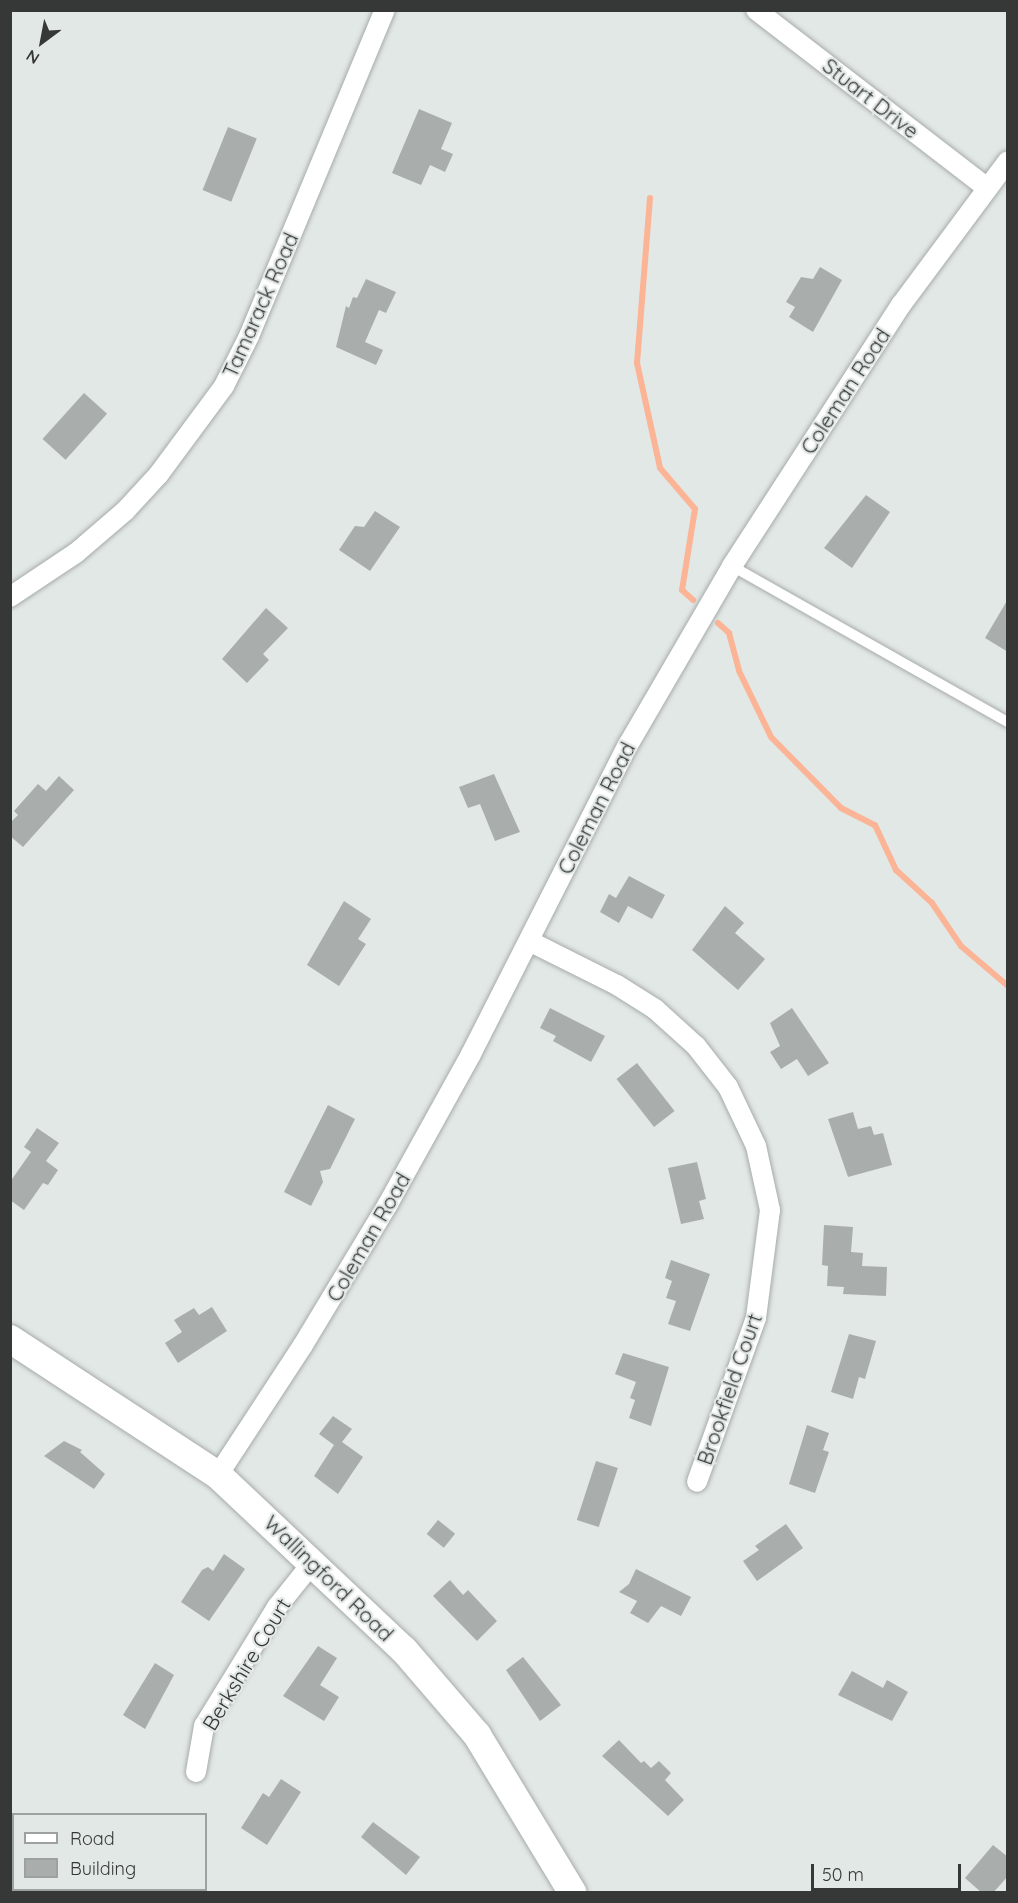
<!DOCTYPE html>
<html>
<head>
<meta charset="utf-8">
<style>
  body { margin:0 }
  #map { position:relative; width:1018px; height:1903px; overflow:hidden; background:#e2e8e6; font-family:Quicksand,sans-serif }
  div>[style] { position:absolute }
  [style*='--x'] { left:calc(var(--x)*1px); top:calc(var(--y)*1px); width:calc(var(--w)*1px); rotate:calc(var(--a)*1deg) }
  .stream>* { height:6px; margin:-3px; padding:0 3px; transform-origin:3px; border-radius:3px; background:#fcb496 }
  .building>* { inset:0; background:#a9aead; transform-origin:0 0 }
  .roads { filter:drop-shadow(0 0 2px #a6abaa) drop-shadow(0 0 2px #a6abaa) }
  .lane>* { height:10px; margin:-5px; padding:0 5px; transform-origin:5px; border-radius:5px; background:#fff }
  .street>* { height:20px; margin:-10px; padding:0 10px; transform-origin:10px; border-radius:10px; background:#fff }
  .secondary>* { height:28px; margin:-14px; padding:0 14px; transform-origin:14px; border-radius:14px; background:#fff }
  span { translate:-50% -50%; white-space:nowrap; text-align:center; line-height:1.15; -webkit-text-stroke:4.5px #e2e8e6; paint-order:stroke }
  .street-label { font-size:21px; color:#363837 }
  .frame { position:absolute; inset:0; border:12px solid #363837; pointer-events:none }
  .legend { position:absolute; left:12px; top:1813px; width:195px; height:78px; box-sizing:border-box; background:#e2e8e6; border:2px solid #9da2a0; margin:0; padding:8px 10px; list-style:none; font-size:18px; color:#363837 }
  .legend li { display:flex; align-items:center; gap:12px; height:30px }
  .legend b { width:30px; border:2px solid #9da2a0 }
  .north { position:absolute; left:12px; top:12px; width:60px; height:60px; -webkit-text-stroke:4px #e2e8e6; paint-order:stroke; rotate:212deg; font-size:16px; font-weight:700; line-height:24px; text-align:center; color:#363837 }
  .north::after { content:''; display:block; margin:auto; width:21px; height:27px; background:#363837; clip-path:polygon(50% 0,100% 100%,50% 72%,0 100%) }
  .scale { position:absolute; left:811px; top:1864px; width:150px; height:27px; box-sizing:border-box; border:3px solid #363837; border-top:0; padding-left:8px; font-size:18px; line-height:21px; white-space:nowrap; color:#363837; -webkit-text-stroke:4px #e2e8e6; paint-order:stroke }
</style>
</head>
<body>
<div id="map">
  <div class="stream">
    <div style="--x:650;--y:198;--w:166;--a:94.5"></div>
    <div style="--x:637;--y:363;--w:107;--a:77.6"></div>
    <div style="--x:660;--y:468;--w:54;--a:49.5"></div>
    <div style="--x:695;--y:509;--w:82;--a:99.1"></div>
    <div style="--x:682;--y:590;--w:15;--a:42"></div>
    <div style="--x:718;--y:623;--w:15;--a:42"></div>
    <div style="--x:729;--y:633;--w:39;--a:75"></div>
    <div style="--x:739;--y:671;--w:73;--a:64.1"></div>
    <div style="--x:771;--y:737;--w:100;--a:45.4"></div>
    <div style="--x:841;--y:808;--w:38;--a:27"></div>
    <div style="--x:875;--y:825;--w:50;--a:65"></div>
    <div style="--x:896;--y:870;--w:49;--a:42.5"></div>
    <div style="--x:932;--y:903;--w:52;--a:56"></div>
    <div style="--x:961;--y:946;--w:62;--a:40.4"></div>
    <div style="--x:16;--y:1890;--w:5;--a:22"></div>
  </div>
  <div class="building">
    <div style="clip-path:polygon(419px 109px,452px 123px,441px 149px,453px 154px,445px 172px,430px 165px,421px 185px,392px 173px)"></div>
    <div style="left:228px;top:127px;width:31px;height:68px;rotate:22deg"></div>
    <div style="clip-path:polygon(820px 267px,842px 280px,813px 332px,789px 317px,795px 307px,786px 302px,801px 277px,813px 279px)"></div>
    <div style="clip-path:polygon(366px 279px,396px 292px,386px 313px,379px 310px,365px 342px,383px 350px,376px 365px,336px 347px,346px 306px,349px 308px,353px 297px,357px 298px)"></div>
    <div style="left:84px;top:393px;width:31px;height:62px;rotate:42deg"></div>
    <div style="clip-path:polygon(866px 495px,890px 512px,852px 568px,824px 548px)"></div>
    <div style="clip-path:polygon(375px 511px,400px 527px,370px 571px,339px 550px,355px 526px,364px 527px)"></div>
    <div style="clip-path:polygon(1008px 599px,1008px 652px,985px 638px)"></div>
    <div style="clip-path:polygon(266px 608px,288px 628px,263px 654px,269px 660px,247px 683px,222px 659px)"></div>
    <div style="clip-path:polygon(494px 774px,520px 832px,495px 841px,480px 804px,468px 808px,459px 787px)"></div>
    <div style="clip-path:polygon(59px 776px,74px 790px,23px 847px,10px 836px,10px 823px,18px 815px,14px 811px,38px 784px,46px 791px)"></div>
    <div style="clip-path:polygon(629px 876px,665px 895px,652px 919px,628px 906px,619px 923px,600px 912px,609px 894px,616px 898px)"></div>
    <div style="clip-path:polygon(344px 901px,371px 919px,358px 939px,366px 944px,339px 986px,307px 965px)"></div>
    <div style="clip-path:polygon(725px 906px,744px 923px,735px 933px,765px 959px,738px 990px,692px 950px)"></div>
    <div style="clip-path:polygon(550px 1008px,605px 1036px,591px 1062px,553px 1041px,556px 1036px,540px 1028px)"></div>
    <div style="clip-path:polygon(792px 1008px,829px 1063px,808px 1076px,797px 1059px,781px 1069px,770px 1052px,780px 1046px,770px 1023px)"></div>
    <div style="left:637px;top:1063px;width:61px;height:26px;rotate:52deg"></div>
    <div style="clip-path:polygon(328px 1105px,355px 1119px,330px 1169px,320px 1171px,323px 1182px,311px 1206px,284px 1192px)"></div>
    <div style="clip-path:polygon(853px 1112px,858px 1129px,871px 1126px,874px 1135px,883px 1133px,892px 1165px,848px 1177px,828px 1119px)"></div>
    <div style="clip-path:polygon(37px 1128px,59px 1143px,46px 1161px,58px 1170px,48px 1185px,43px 1183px,24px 1210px,10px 1200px,10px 1182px,31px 1152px,24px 1147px)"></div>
    <div style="clip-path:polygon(697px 1162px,706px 1199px,699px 1201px,704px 1219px,681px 1224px,668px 1168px)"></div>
    <div style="clip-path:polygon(824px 1225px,853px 1227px,851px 1252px,863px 1253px,862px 1266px,887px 1267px,886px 1296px,843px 1294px,844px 1287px,827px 1286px,828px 1266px,822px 1265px)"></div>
    <div style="clip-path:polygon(671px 1260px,710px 1274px,690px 1331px,668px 1324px,676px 1301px,666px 1298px,672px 1281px,665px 1278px)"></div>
    <div style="clip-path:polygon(212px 1307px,227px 1331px,178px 1363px,165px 1343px,182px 1332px,174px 1320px,194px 1308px,199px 1315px)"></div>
    <div style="clip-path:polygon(849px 1334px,876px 1341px,865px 1379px,859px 1377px,853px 1399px,831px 1392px)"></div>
    <div style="clip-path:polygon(623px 1353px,669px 1367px,651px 1426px,629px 1418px,635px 1400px,630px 1398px,636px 1382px,615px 1374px)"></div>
    <div style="clip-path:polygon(333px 1416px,352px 1429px,342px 1442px,363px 1457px,338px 1494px,314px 1476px,334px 1445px,319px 1434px)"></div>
    <div style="clip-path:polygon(807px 1425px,829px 1433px,823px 1450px,829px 1452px,815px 1493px,789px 1484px)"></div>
    <div style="clip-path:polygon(64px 1441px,82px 1450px,80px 1452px,105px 1474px,94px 1489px,44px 1456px)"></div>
    <div style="left:596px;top:1461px;width:23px;height:62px;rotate:18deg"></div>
    <div style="left:438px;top:1520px;width:22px;height:18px;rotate:39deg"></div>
    <div style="clip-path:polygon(786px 1524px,803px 1548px,757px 1581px,743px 1561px,759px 1550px,755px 1546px)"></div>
    <div style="clip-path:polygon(224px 1554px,245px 1569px,209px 1621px,181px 1602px,202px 1570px,208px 1567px,213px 1571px)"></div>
    <div style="clip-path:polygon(636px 1569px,691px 1597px,681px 1616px,661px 1606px,648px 1623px,630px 1613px,637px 1601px,619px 1592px,629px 1584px)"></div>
    <div style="clip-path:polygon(450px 1580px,463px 1595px,468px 1590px,497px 1621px,477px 1641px,433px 1596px)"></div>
    <div style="clip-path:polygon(318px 1646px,337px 1658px,320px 1685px,339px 1697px,324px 1721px,283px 1696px)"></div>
    <div style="clip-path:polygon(523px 1657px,561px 1705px,540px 1721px,506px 1670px)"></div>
    <div style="clip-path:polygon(155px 1663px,174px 1675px,145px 1729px,123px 1715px)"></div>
    <div style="clip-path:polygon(852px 1671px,883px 1688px,887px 1680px,908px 1692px,892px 1721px,838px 1695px)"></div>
    <div style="clip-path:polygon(619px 1740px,641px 1763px,644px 1761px,651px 1768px,659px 1761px,671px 1773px,665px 1780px,684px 1800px,668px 1816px,602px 1756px)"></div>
    <div style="clip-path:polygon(281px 1779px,301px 1792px,267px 1845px,241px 1828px,263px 1793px,269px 1797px)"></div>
    <div style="clip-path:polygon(373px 1822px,420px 1857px,406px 1875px,361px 1837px)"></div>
    <div style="clip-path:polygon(993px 1845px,1008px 1857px,1008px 1876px,993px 1893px,982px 1893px,965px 1878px)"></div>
  </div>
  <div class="roads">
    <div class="lane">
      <div style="--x:732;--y:566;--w:317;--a:29.5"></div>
    </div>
    <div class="street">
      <div style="--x:756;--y:10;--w:290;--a:37.6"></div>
      <div style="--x:10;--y:597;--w:79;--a:-33.7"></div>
      <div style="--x:76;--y:553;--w:65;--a:-40.6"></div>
      <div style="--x:125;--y:511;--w:50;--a:-47.4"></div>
      <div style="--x:159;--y:474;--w:109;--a:-53.5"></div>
      <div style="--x:224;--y:386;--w:56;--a:-63.4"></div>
      <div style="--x:249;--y:336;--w:353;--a:-67.4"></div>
      <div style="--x:529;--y:941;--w:98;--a:26.6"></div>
      <div style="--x:617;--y:985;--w:45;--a:32.3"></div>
      <div style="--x:655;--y:1009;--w:55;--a:42.1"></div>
      <div style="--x:696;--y:1046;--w:52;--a:52"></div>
      <div style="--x:728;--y:1087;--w:65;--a:64.6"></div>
      <div style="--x:756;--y:1146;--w:66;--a:77.7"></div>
      <div style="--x:770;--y:1210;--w:109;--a:97.4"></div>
      <div style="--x:756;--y:1318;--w:174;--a:109.8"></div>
      <div style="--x:218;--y:1475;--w:155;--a:-56.8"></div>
      <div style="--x:303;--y:1345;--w:165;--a:-58.9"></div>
      <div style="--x:388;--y:1204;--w:171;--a:-61"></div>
      <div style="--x:471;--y:1054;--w:347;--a:-63.1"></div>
      <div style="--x:628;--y:745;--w:207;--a:-59.8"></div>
      <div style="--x:732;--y:566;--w:311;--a:-57.1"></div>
      <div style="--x:901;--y:305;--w:179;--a:-53.4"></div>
      <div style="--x:196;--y:1772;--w:47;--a:-80.1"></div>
      <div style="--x:204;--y:1726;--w:140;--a:-58.5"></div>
      <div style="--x:277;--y:1607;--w:58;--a:-51.3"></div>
    </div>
    <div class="secondary">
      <div style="--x:10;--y:1339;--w:249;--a:33.2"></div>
      <div style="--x:218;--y:1475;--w:255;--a:43.3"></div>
      <div style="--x:404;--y:1650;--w:112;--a:49.3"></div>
      <div style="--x:477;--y:1735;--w:184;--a:58.8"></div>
    </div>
  </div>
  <div class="street-label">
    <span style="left:871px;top:98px;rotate:38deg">Stuart Drive</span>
    <span style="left:260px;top:305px;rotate:-66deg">Tamarack Road</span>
    <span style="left:845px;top:391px;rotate:-57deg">Coleman Road</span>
    <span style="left:596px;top:808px;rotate:-63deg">Coleman Road</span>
    <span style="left:368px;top:1237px;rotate:-60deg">Coleman Road</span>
    <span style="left:729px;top:1389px;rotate:-71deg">Brookfield Court</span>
    <span style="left:329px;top:1578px;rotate:44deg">Wallingford Road</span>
    <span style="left:246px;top:1664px;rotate:-59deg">Berkshire Court</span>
  </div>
  <div class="frame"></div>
  <ul class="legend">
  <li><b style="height:8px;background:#fff"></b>Road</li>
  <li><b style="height:16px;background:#a9aead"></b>Building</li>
  </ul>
  <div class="north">N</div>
  <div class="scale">50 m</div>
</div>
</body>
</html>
